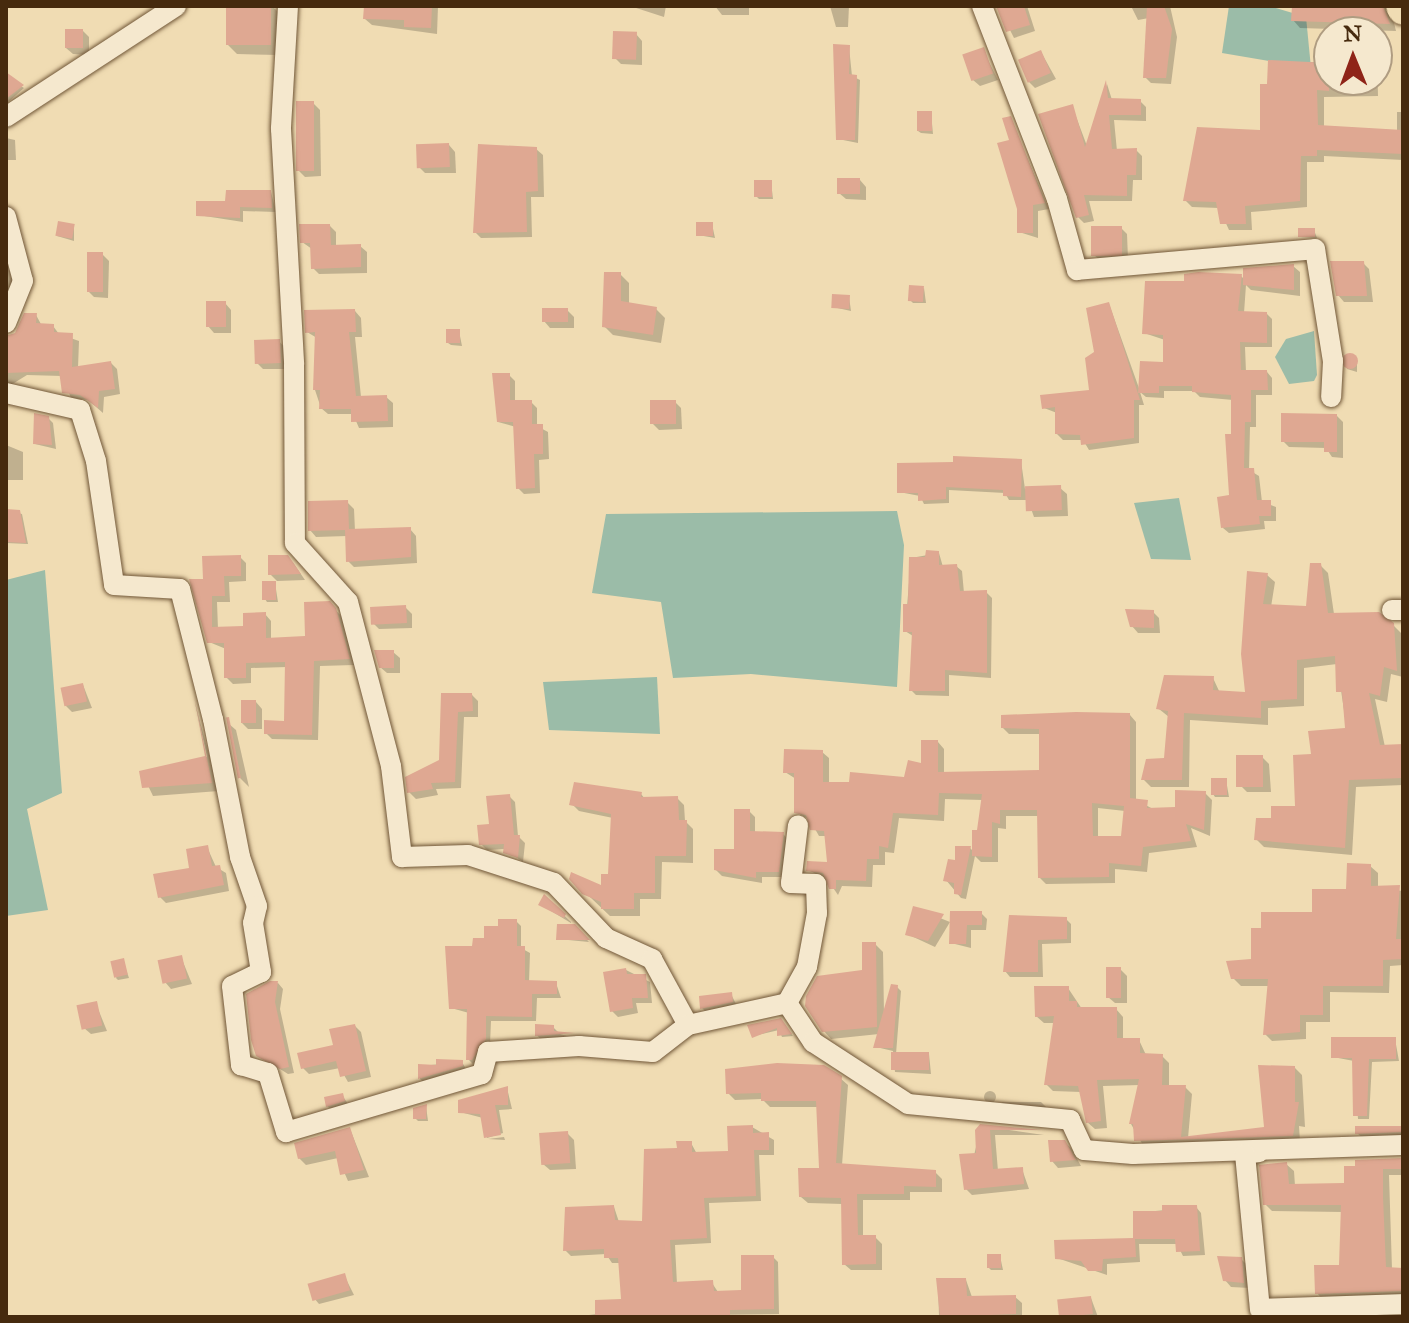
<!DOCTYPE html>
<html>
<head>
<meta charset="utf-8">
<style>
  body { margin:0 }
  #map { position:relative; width:1409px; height:1323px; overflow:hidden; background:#f0dcb3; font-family:"IM FELL Great Primer",serif }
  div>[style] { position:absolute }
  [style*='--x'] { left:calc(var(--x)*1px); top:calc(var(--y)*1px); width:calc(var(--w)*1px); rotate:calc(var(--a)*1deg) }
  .water>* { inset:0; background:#9bbca8 }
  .shadow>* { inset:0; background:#0003 }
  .round { border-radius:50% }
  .building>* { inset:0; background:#dfa892; transform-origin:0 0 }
  .roads { filter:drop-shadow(0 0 2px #705637) drop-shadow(0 0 2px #705637) }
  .minor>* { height:20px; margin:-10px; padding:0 10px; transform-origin:10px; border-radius:10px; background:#f5e8ce }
  .highway>* { height:30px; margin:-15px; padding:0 15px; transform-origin:15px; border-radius:15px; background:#f0dcb3 }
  span { translate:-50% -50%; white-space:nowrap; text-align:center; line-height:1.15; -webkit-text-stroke:6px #f5e8ce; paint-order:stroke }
  .frame { position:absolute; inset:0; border:8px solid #462a0e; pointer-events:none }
  .north { position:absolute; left:1313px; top:16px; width:80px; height:80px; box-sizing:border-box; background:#f5e8ce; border:2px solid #af9c81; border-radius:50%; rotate:359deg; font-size:22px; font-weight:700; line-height:32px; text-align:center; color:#462a0e }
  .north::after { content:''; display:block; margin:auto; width:28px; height:36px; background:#8f2418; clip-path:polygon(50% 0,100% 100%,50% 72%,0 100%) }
</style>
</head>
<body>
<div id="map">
  <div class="water">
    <div style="clip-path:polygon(1229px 6px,1269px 6px,1306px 17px,1311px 68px,1222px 53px)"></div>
    <div style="clip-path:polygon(1314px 331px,1317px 375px,1314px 381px,1289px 384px,1275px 357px,1286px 339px)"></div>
    <div style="clip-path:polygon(1179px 498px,1191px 560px,1151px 559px,1134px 503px)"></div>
    <div style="clip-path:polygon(897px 511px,904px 545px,897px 687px,751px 674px,673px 678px,661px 602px,592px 593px,606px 514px)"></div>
    <div style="clip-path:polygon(45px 570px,62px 793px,27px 809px,48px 910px,6px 916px,6px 580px)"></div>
    <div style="clip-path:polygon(657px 677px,660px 734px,549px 730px,543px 682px)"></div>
  </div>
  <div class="shadow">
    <div style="clip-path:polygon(228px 6px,272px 6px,280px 14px,279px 55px,237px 54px,227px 44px)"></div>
    <div style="clip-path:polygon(366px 6px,438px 6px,437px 34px,372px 25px,365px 19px)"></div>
    <div style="clip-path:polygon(630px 6px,666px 6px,664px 17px)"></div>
    <div style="clip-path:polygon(715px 6px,749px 6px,749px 15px,722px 15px)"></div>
    <div style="clip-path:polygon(849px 6px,848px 27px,836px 27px,830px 6px)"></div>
    <div style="clip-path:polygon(998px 6px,1027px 6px,1035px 31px,1014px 38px)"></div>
    <div style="clip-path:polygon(1131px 6px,1170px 6px,1177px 37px,1171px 84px,1151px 83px,1145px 77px,1149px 18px,1138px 20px)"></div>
    <div style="clip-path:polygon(1294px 6px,1390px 6px,1396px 31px,1300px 28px,1293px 20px)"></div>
    <div style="clip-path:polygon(83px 31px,89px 37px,89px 55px,73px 54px,66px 48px)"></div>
    <div style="clip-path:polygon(636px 34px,642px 41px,642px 65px,621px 64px,615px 58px)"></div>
    <div style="clip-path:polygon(849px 47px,852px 76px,860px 80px,858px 143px,838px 139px)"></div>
    <div style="clip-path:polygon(983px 50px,998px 80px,980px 86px,973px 80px)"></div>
    <div style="clip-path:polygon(1041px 52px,1056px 79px,1035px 88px,1028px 81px)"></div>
    <div style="clip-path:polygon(1377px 54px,1378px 96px,1324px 97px,1324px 127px,1397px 131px,1397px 112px,1403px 112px,1403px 160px,1324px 156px,1324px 162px,1307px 162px,1307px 207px,1251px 212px,1252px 230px,1229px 230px,1219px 208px,1192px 207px,1185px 200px,1262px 132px,1270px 62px,1329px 62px,1329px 80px,1377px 80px)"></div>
    <div style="clip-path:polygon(6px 77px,24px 88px,7px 103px,6px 103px)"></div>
    <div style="clip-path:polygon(1107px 84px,1112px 100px,1140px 101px,1146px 107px,1146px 121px,1114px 120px,1117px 151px,1136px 150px,1142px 156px,1142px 180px,1133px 180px,1132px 201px,1089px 201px,1094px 221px,1084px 223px,1078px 217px,1072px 106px,1087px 146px)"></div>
    <div style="clip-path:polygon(313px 103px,320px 110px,321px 176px,305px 177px,298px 170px)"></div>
    <div style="clip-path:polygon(931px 113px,933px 134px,921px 133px,918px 131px)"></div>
    <div style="clip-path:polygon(1010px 118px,1049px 209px,1038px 211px,1038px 238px,1019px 232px)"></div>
    <div style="clip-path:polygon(6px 138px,15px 140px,16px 160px,6px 160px)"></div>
    <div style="clip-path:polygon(449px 145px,455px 152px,456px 173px,425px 173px,419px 167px)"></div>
    <div style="clip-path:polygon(536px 149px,543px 155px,544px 197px,531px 197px,532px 237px,481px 238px,475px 232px)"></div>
    <div style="clip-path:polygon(860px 180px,866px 187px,866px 200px,846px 199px,839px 193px)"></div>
    <div style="clip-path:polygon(771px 182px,773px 199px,759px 199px,756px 196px)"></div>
    <div style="clip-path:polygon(271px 192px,276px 212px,243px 211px,243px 222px,198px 215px)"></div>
    <div style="clip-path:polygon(712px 224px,715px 238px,698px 235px)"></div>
    <div style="clip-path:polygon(74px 226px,74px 241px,57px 236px)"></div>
    <div style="clip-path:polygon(330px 226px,336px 232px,336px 246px,360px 246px,367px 252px,367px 273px,319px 274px,313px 268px,312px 249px,302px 242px)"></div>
    <div style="clip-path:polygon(1121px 228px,1127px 234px,1128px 259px,1101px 261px,1094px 255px)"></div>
    <div style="clip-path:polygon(1314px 230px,1317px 238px,1300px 237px)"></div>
    <div style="clip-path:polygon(102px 254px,109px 261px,108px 298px,94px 297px,88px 291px)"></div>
    <div style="clip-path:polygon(6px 257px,14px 287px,6px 308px)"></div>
    <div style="clip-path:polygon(1363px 263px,1369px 269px,1373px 302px,1344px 302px,1338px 295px)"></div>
    <div style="clip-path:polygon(1293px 266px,1300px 272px,1300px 296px,1251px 290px,1246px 285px,1244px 313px,1267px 314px,1272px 319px,1272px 347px,1245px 347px,1246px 372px,1267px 372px,1272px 378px,1272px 395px,1256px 395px,1256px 427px,1250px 427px,1249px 470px,1259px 476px,1262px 502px,1276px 507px,1276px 521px,1264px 521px,1265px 529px,1229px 533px,1223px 528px,1231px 497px,1233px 400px,1200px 397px,1194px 391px,1164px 391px,1164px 398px,1146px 397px,1140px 392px,1144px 405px,1139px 405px,1139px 443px,1089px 450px,1083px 440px,1063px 440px,1057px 434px,1057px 413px,1044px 408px,1091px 391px,1109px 304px,1140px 391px,1165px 364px,1165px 340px,1144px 333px,1186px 283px,1241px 276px,1245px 280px)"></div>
    <div style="clip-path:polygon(620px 274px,629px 283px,629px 305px,656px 309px,665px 318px,661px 343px,613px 335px,604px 326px)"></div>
    <div style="clip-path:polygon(924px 288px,926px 303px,913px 303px,910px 300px)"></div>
    <div style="clip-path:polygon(849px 297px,851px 311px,833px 307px)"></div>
    <div style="clip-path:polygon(225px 303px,231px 310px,231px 333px,214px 333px,208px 326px)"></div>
    <div style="clip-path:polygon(567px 310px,574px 317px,574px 328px,550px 328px,544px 321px)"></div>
    <div style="clip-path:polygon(355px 311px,361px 318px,362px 337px,355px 337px,361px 397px,386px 397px,393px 403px,393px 427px,359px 428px,353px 414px,328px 414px,321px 408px,315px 390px,317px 338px,307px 332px)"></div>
    <div style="clip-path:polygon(36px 315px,42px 326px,53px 326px,59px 334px,79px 341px,78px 368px,111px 363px,117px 369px,120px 394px,104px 397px,103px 413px,88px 400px,71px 398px,62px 376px,27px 375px,6px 388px,6px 335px,14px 336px)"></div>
    <div style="clip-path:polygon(459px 331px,462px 346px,451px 345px,448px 343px)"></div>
    <div style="clip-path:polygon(279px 341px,285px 348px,286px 369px,263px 369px,257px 363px)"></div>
    <div style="clip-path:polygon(1347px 354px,1357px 357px,1357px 372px,1347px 369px)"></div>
    <div style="clip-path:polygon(509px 375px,515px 381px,515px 402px,531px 402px,537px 408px,537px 426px,548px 432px,549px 459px,539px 460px,540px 493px,524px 494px,518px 488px,516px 427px,498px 422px)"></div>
    <div style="clip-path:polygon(675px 402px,681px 408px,682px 429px,659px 430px,652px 423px)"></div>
    <div style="clip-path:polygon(1337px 416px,1343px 422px,1343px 458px,1332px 457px,1326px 448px,1289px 447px,1283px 441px)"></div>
    <div style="clip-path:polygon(48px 418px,53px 423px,56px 449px,35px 444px)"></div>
    <div style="clip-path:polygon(6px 445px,23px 452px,23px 480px,6px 480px)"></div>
    <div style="clip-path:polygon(1021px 461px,1025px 489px,1060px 488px,1067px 494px,1068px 516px,1034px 517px,1028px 500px,1009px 500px,1005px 493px,949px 490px,949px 503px,924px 504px,920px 496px,899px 492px)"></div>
    <div style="clip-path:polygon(347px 502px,354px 509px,355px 531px,410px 529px,416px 536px,417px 563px,354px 567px,348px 561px,347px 536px,316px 537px,310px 530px)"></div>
    <div style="clip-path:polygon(6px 511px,22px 514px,28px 544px,6px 543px)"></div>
    <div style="clip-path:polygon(939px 553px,943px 567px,956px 566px,962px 571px,964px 593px,986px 592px,992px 598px,991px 678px,949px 675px,949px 696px,916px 695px,911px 690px,913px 636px,905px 631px,911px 558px)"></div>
    <div style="clip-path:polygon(240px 557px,246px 563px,246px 581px,229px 582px,230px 602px,217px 602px,218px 629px,245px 628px,265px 614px,271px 621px,271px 639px,307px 638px,329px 603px,342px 617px,354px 665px,320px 666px,318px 740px,272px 739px,266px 733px,286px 723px,287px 667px,251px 668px,251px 683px,233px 684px,226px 677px,226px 649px,209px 642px,205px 581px)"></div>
    <div style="clip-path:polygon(287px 557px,294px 564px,305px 580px,277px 581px,270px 574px)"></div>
    <div style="clip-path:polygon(1320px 565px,1328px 573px,1334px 614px,1393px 625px,1401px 633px,1403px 677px,1391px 674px,1387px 702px,1375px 699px,1385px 747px,1403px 746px,1403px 785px,1356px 787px,1352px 855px,1264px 847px,1256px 839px,1273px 820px,1297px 808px,1313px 756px,1347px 730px,1337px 664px,1304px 668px,1304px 706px,1268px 708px,1268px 725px,1190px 720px,1189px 787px,1151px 787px,1143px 779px,1166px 760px,1169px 717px,1159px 709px,1213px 678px,1220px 693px,1247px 694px,1267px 575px,1275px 582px,1271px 607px,1308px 608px)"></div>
    <div style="clip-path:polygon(275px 583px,278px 602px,267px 602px,265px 599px)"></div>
    <div style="clip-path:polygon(405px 607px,412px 614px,412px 628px,379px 629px,373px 623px)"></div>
    <div style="clip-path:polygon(1153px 612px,1159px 618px,1160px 633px,1138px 633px,1132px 626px)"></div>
    <div style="clip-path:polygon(393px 652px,400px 658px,400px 673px,387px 673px,380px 667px)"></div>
    <div style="clip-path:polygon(83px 685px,92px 708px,72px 712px,65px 705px)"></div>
    <div style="clip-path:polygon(443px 695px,472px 695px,478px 701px,478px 717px,464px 717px,461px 788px,436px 789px,438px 795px,416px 799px,409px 792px,441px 761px)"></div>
    <div style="clip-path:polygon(256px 702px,262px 709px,262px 729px,248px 729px,242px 723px)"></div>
    <div style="clip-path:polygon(195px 703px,219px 791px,153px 796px,142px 773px,207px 757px)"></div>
    <div style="clip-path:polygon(evenodd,1130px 715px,1136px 722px,1136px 800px,1155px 810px,1177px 809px,1205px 793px,1212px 800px,1210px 836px,1191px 828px,1197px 847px,1149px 853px,1147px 872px,1115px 869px,1115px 883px,1046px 884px,1040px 878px,1039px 816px,1006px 816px,1006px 829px,998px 828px,998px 862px,981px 862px,975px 856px,966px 899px,961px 898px,946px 880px,970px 848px,974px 852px,983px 800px,945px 799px,944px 821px,899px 818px,894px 853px,885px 852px,885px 865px,873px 865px,872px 887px,842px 886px,838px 895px,827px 879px,808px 870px,830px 864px,827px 836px,819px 836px,810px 820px,796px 812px,796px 779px,785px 772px,822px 752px,829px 758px,829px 784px,906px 779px,923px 766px,938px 742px,944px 749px,944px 774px,1041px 772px,1041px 734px,1009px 734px,1003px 728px,1130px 715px,1098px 808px,1125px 811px,1122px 838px,1098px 838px,1098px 808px)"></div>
    <div style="clip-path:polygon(229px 724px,236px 730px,249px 787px,240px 778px)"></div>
    <div style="clip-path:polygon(1262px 757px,1269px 764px,1271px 792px,1247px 792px,1241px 786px)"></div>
    <div style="clip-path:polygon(1226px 780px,1229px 797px,1215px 797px,1213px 794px)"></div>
    <div style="clip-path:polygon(641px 794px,645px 799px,677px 798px,684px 805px,685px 821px,693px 829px,693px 863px,662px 862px,661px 899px,640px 899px,640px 916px,610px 916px,571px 879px,603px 888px,610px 876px,613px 818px,579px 811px,572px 804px)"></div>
    <div style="clip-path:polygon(509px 796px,515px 802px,518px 836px,525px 843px,523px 862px,505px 849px,487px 850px,481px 844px)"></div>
    <div style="clip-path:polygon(749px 811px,755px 817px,755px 833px,783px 834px,789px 840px,785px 877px,762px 877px,762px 883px,722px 876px,716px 870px,736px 851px)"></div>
    <div style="clip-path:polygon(207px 847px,216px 867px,226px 873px,229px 891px,166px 903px,160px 897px,192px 869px)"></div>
    <div style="clip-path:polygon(1370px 866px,1378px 873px,1378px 888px,1403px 891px,1403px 965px,1390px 966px,1389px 993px,1330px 992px,1330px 1022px,1306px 1022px,1306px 1039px,1272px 1041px,1265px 1034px,1269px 986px,1241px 986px,1233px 978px,1253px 961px,1263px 930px,1314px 914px,1348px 891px)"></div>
    <div style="clip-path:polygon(545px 897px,571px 922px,571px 923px,541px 905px)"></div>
    <div style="clip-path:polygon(915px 908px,950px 922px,935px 947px,907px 934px)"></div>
    <div style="clip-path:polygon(952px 913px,981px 913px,987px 919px,986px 930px,971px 930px,971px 948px,951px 943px)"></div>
    <div style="clip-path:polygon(1011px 917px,1066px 919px,1071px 924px,1071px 943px,1042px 944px,1043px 977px,1010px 977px,1005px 971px)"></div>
    <div style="clip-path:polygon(516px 921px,521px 926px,521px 948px,530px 953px,529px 982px,556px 983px,561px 998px,537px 998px,536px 1021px,491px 1021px,490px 1045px,473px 1064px,468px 1059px,469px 1013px,451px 1008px,474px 948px)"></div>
    <div style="clip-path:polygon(574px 926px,589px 942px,558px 939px)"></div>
    <div style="clip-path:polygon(875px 944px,883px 952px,884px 1014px,897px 987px,901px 991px,896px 1054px,929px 1054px,931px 1074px,895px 1072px,893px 1051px,876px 1047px,879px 1034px,831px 1039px,823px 1030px,864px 972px)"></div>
    <div style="clip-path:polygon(181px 957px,192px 984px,171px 989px,165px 982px)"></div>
    <div style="clip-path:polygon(123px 961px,129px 978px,118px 980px,116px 978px)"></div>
    <div style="clip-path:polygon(1120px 969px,1127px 976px,1127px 1003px,1115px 1003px,1108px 997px)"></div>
    <div style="clip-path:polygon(626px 970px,650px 982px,652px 1003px,636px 1003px,638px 1013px,618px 1017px,612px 1011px)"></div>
    <div style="clip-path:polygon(278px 983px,283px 989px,280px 1009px,294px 1073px,288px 1074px,258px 1055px,248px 995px)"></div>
    <div style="clip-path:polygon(1068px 988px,1082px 1009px,1116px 1009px,1123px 1017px,1123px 1040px,1139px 1040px,1146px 1055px,1162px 1056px,1169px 1063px,1169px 1087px,1185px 1087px,1192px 1094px,1188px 1138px,1266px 1128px,1295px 1068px,1302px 1075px,1305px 1127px,1299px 1126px,1300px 1142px,1144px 1147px,1131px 1124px,1140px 1085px,1103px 1086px,1107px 1128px,1095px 1129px,1087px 1122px,1081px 1092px,1053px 1091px,1046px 1084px,1055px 1023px,1044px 1023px,1036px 1016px)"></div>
    <div style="clip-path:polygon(731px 994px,738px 1008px,708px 1014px,702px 1008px)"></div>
    <div style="clip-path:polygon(96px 1004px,107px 1031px,91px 1034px,84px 1028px)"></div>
    <div style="clip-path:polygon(783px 1023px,793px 1036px,782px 1037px,779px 1030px,753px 1036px)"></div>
    <div style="clip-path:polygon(355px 1026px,361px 1032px,371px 1077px,348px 1082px,340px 1068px,309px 1074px,303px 1068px,335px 1047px)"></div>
    <div style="clip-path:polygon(553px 1027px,560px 1034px,578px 1039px,543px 1042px,537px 1035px)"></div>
    <div style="clip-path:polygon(1395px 1039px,1399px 1061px,1372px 1062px,1369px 1119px,1358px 1119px,1354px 1061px,1333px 1057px)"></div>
    <div style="clip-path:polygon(462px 1062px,467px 1071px,425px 1084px,420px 1079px,420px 1066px)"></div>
    <div style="clip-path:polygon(840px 1078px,848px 1085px,842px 1165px,935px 1172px,942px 1179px,942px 1192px,910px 1192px,910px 1200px,863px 1200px,863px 1237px,875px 1237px,882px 1244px,882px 1270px,851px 1270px,844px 1264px,843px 1204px,808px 1203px,801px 1197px,821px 1170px,818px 1107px,770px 1107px,762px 1099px,735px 1100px,728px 1093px)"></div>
    <div style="clip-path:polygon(507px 1088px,512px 1109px,499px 1110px,503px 1133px,487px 1138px,483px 1118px,460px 1112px)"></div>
    <div class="round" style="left:984px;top:1091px;width:12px;height:12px"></div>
    <div style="clip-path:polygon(342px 1095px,350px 1107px,334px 1112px,327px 1106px)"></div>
    <div style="clip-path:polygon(1001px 1102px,1041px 1102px,1048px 1109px,1005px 1105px)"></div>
    <div style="clip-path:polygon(426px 1106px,428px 1121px,418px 1121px,415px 1118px)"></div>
    <div style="clip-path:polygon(981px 1126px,1044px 1135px,995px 1135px,998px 1171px,1022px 1169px,1029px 1189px,972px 1195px,966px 1189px)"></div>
    <div style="clip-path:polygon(752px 1127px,774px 1140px,774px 1155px,759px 1155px,761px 1201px,709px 1203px,711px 1243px,675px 1245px,677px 1284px,712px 1283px,718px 1292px,743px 1292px,773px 1257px,778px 1262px,779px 1314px,573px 1317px,597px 1314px,623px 1301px,620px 1263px,612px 1263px,606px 1254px,571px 1256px,565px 1250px,614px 1207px,619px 1222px,644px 1223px,679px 1150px,691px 1143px,697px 1154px,730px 1153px)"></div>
    <div style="clip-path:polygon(1403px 1128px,1403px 1139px,1364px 1139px,1357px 1133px)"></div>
    <div style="clip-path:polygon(350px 1129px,369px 1177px,348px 1181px,338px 1158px,306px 1165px,299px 1158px)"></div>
    <div style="clip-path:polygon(567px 1133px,574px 1140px,576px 1169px,550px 1170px,543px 1164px)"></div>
    <div style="clip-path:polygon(504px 1137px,505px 1140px,488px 1139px)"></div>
    <div style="clip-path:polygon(1064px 1142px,1071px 1148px,1081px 1166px,1058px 1168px,1052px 1161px)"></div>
    <div style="clip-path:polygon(1403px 1158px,1403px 1175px,1389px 1175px,1392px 1269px,1403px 1270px,1403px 1298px,1324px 1301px,1317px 1293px,1341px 1267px,1343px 1212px,1272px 1211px,1265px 1204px,1286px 1164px,1294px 1171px,1295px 1186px,1346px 1185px)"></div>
    <div style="clip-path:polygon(1196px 1207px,1201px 1213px,1205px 1255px,1183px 1256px,1177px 1244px,1139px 1244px,1140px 1262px,1107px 1264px,1107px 1275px,1057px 1258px,1135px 1240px,1135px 1213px)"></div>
    <div style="clip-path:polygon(1000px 1256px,1003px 1270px,991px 1270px,988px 1267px)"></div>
    <div style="clip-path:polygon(1241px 1259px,1248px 1266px,1250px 1288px,1231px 1287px,1225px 1280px)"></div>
    <div style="clip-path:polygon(344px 1275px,354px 1295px,319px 1304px,314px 1298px)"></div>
    <div style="clip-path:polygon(938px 1280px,966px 1280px,972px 1297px,1015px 1297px,1022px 1303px,1022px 1317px,939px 1317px)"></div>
    <div style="clip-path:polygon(1091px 1298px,1098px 1317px,1060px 1315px)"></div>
  </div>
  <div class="building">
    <div style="left:226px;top:6px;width:45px;height:39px"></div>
    <div style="clip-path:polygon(364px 6px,432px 6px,431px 28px,404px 27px,404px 20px,363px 19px)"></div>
    <div style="clip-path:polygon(996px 6px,1024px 6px,1030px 25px,1006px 32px)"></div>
    <div style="clip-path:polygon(1147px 6px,1164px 6px,1172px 29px,1166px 78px,1143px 78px)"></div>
    <div style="clip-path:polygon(1292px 6px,1383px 6px,1390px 24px,1291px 21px)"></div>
    <div style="left:65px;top:29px;width:18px;height:19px"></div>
    <div style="left:613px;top:31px;width:24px;height:28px;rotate:2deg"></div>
    <div style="clip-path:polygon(833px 44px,850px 45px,849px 74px,857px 75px,855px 140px,836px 140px)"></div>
    <div style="left:984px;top:47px;width:28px;height:23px;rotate:71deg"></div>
    <div style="left:1041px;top:50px;width:25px;height:25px;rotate:67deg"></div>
    <div style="clip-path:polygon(1268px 60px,1329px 63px,1329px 91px,1317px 90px,1318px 125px,1403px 130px,1403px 154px,1317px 150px,1317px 156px,1301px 156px,1300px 201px,1245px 206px,1246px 224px,1220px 224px,1216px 202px,1183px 201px,1197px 127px,1260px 130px,1260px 84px,1267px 84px)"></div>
    <div style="clip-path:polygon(6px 72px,24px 85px,6px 99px)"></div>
    <div style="clip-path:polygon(1106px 80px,1108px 98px,1141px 99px,1141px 115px,1109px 115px,1112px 149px,1137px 148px,1136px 175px,1127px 175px,1127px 196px,1084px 195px,1089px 215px,1076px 218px,1038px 114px,1073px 104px,1085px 147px)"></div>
    <div style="left:296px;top:101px;width:18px;height:70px"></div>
    <div style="left:917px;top:111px;width:15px;height:20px"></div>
    <div style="clip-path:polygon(1011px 116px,1045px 203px,1033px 205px,1033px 233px,1017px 233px,1017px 209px,997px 143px,1009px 140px,1002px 118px)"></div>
    <div style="left:449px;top:143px;width:24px;height:33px;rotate:88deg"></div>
    <div style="clip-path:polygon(478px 144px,537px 147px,538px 191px,526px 192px,527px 232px,473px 233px)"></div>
    <div style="left:837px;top:178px;width:23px;height:16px"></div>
    <div style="left:754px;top:180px;width:18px;height:17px"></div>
    <div style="clip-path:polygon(226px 190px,271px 190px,272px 208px,240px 207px,240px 218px,196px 216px,196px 201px,225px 201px)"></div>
    <div style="left:58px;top:221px;width:17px;height:15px;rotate:10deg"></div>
    <div style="left:696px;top:222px;width:17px;height:14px"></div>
    <div style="clip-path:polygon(299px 224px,330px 224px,331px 245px,361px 244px,361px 267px,311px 269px,310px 243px,300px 243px)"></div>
    <div style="left:1091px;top:226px;width:31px;height:30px"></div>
    <div style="left:1298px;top:228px;width:17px;height:9px"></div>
    <div style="left:87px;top:252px;width:16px;height:40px"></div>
    <div style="clip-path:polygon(1330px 261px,1364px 261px,1367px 296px,1336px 296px)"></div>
    <div style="clip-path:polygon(1294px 264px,1294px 290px,1243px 285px,1243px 268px)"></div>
    <div style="clip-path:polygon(604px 272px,621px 272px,621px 301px,657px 307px,653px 335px,602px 327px)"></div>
    <div style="clip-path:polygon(1198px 272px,1242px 274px,1238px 311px,1267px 312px,1267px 343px,1240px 342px,1241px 370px,1267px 370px,1268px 390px,1251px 390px,1251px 422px,1245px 422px,1244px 468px,1254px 468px,1257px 500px,1271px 500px,1271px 516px,1259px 516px,1260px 524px,1221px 528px,1217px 497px,1229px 495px,1225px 434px,1231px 434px,1231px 395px,1192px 392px,1192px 386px,1159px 386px,1159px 393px,1138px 393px,1140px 361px,1163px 362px,1163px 335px,1142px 334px,1145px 281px,1184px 281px,1184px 274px)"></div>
    <div style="left:909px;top:285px;width:15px;height:16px;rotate:4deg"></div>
    <div style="left:832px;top:294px;width:18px;height:14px;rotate:3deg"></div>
    <div style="left:206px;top:301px;width:20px;height:26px"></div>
    <div style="clip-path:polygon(1109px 302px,1140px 400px,1134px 400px,1134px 438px,1081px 445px,1080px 435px,1055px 434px,1055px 407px,1042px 409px,1040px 395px,1089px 390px,1085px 358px,1094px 352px,1086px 308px)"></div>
    <div style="left:542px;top:308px;width:26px;height:14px"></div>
    <div style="clip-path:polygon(355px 309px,356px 332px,349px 332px,356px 396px,387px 395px,388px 421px,351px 422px,351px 409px,319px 409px,320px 390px,313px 390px,315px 332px,305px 333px,304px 310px)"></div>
    <div style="clip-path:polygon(24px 313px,37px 313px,36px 323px,54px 324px,54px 332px,73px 333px,72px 367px,111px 361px,115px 389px,99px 391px,98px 408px,80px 395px,62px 393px,59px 371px,6px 373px,6px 336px,15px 333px)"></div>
    <div style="left:446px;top:329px;width:14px;height:14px"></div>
    <div style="left:280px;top:339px;width:24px;height:26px;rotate:88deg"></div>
    <div class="round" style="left:1342px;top:353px;width:16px;height:16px"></div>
    <div style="clip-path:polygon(492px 373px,510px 373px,510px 400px,532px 400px,532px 424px,543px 424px,543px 454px,534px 454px,535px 488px,516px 489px,513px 422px,497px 422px)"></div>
    <div style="left:650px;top:400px;width:26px;height:24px"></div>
    <div style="clip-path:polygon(34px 413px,49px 416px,52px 445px,33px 444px)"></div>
    <div style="clip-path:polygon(1281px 413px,1337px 414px,1337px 452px,1324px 452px,1324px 442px,1281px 442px)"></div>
    <div style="clip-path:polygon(953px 456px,1022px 459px,1021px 497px,1003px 496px,1003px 490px,946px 487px,946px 499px,918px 501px,918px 493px,897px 493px,897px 463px,953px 462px)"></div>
    <div style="left:1061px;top:485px;width:25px;height:36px;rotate:88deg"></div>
    <div style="clip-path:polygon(348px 500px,349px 529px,411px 527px,411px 557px,346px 562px,345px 530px,308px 531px,308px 501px)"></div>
    <div style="clip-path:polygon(6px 509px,20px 510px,26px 543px,6px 542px)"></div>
    <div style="clip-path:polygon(926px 550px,939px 551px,939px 565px,957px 564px,960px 591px,987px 590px,987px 673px,945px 670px,945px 691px,909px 691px,912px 632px,903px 632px,903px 604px,908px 604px,909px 557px,925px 557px)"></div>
    <div style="clip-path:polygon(241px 555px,241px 576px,224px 576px,225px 596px,212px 596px,212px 627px,243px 626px,243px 613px,266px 612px,266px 638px,305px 636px,304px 602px,330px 601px,336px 608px,350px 659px,314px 661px,312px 735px,264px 734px,264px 720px,284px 721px,285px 662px,246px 663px,246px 678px,224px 678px,224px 643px,207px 643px,189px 579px,203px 579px,202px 556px)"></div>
    <div style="clip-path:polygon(268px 555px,288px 555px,301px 574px,268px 575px)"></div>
    <div style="clip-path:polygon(1310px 563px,1321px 563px,1328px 613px,1379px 612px,1394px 623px,1397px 671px,1384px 667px,1380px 696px,1369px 693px,1380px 745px,1403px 744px,1403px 778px,1349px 780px,1345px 848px,1254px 840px,1256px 818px,1271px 818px,1271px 806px,1295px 806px,1293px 755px,1311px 754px,1308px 731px,1345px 728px,1342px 692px,1336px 692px,1335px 656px,1297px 660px,1297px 699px,1261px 701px,1261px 718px,1184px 713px,1182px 780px,1141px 780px,1146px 759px,1164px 758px,1168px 711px,1156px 709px,1164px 675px,1214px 676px,1213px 690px,1245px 692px,1241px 654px,1247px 571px,1268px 573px,1263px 604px,1306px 606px)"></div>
    <div style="left:276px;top:581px;width:19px;height:14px;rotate:90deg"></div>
    <div style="left:406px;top:605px;width:18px;height:36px;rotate:87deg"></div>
    <div style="clip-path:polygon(1125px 609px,1154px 610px,1154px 628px,1130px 627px)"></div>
    <div style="clip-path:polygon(374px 650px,394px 650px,394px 668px,379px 668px)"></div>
    <div style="left:83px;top:683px;width:19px;height:23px;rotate:78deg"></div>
    <div style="clip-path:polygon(441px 693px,472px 693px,473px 711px,458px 712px,455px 782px,431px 783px,433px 789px,407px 793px,405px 777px,439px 760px)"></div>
    <div style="clip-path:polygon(194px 696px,212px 783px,142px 788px,139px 771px,205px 756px)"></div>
    <div style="left:241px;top:700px;width:15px;height:23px"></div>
    <div style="clip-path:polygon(evenodd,1076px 712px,1130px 713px,1130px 798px,1148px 800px,1147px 808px,1175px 807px,1175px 790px,1206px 791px,1204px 830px,1186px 824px,1191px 841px,1143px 847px,1141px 866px,1109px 863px,1109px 877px,1038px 878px,1037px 810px,1000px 810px,1000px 824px,992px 822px,992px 857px,972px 856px,972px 830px,977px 830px,982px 794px,939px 793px,938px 815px,893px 813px,888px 848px,879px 846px,879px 859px,867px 859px,866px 881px,836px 880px,836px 889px,829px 889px,823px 873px,806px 871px,807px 861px,827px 862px,824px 831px,810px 830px,806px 815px,794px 813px,794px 773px,783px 773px,784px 749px,823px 750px,823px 782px,849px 782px,850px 772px,904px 777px,908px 760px,921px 763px,921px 740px,938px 740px,938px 772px,1039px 770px,1039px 729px,1001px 728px,1001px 715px,1076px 712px,1092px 803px,1124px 806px,1121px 836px,1093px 836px,1092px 803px)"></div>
    <div style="left:229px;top:717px;width:62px;height:3px;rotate:79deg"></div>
    <div style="left:1236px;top:755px;width:27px;height:32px"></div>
    <div style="left:1211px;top:778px;width:16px;height:17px"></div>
    <div style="clip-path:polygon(574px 782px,642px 792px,641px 797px,678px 796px,679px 820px,687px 820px,686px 856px,655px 856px,655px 893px,634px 893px,634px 909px,601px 909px,601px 902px,582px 894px,569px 879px,571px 872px,601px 885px,601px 874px,608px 874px,611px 814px,569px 805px)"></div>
    <div style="clip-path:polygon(510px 794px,514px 835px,520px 835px,518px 858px,503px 853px,504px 844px,479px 845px,477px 825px,489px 824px,486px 796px)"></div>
    <div style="clip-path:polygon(734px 809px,750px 809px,750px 831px,784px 832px,779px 872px,756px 872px,756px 878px,714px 870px,714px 849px,734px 849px)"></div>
    <div style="clip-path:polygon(208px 845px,212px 866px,220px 865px,224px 885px,158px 898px,153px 874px,189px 868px,186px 849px)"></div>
    <div style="clip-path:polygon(955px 846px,971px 846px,961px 895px,954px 894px,954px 883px,943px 881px,948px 859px,955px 860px)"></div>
    <div style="clip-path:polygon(1347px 863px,1371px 864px,1371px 886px,1400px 885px,1396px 939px,1403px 939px,1403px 959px,1383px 960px,1383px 986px,1323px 986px,1323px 1015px,1300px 1015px,1300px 1032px,1263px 1035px,1268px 979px,1231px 979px,1226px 961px,1251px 959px,1251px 928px,1261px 928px,1261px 912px,1312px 912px,1312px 889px,1346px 889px)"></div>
    <div style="clip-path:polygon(544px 894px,566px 914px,564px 918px,538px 905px)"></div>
    <div style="clip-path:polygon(913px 906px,944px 914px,928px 941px,905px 935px)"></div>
    <div style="clip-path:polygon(950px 911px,982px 911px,982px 925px,967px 925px,966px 944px,949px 944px)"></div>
    <div style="clip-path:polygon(1009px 915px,1067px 917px,1067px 939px,1038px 940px,1038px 972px,1003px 972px)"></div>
    <div style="clip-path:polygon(498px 919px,517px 919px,517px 946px,525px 946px,525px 980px,557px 981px,557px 994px,532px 994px,532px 1017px,486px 1016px,486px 1039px,472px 1060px,466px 1060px,467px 1009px,449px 1009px,445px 946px,472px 946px,473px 938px,484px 938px,484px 926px,498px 926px)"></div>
    <div style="clip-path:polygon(557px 924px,575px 924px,590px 940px,556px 940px)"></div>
    <div style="clip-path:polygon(862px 942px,876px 942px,877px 1027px,822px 1032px,805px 1006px,806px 996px,817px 976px,862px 970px)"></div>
    <div style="left:182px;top:955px;width:24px;height:25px;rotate:78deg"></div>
    <div style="left:124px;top:958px;width:17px;height:14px;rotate:77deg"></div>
    <div style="left:1106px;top:967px;width:15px;height:31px"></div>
    <div style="clip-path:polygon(626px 968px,627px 974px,646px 974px,648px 998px,632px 998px,633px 1008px,610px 1012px,603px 972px)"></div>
    <div style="clip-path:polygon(270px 981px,278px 981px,275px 1002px,289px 1067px,280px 1069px,256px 1056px,251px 1040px,246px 994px)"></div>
    <div style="clip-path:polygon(891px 984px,898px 985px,893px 1048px,873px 1048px)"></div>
    <div style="clip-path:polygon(1034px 986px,1069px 986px,1069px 1001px,1077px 1001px,1077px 1007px,1117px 1007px,1117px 1038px,1140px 1038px,1140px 1053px,1163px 1054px,1162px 1085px,1186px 1085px,1181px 1137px,1264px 1127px,1258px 1065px,1295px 1066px,1295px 1102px,1299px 1102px,1293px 1136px,1134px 1141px,1133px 1124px,1129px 1124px,1139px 1079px,1097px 1080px,1101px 1121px,1086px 1123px,1078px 1086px,1044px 1085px,1054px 1016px,1035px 1017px)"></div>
    <div style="clip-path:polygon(732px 992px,733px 1002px,700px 1009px,699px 996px)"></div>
    <div style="left:97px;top:1001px;width:25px;height:21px;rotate:78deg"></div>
    <div style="clip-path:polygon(781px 1018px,792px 1034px,777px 1036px,777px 1028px,752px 1038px,747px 1025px)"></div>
    <div style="clip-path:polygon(355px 1024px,366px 1071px,340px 1077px,336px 1061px,301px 1069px,297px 1053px,333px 1045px,329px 1029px)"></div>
    <div style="clip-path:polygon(535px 1024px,554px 1025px,554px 1031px,575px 1033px,535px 1036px)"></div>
    <div style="clip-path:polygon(1331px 1037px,1396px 1037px,1396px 1059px,1369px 1059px,1367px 1116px,1353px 1116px,1352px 1058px,1331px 1058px)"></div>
    <div style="left:891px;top:1052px;width:38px;height:18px"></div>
    <div style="clip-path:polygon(436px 1059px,463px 1060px,463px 1066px,418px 1079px,418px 1064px,436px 1065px)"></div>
    <div style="clip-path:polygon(777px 1063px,824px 1065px,842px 1076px,836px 1163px,936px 1170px,936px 1187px,904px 1186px,904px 1194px,857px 1194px,858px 1235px,876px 1235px,876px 1264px,842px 1265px,841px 1198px,799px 1197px,798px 1168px,819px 1168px,816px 1101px,761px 1101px,761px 1093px,726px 1094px,725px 1069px)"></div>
    <div style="clip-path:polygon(508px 1086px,508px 1105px,495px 1105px,501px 1135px,484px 1138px,480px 1114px,458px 1113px,458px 1100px)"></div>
    <div style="clip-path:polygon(343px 1093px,345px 1101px,326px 1107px,324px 1097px)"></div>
    <div style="clip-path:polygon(427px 1104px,426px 1119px,413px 1119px,413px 1108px)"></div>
    <div style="clip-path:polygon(980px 1124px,1042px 1130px,990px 1130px,993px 1169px,1023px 1167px,1024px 1184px,964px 1190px,959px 1154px,976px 1153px,975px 1130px)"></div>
    <div style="clip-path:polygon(753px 1125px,753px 1133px,769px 1132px,769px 1150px,754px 1150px,756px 1196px,704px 1198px,707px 1238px,670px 1240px,673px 1282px,713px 1280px,714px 1291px,741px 1290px,741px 1255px,774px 1255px,774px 1309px,730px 1310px,730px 1317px,595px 1317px,595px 1300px,621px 1299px,618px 1258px,604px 1258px,604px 1249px,563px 1251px,565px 1207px,614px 1205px,615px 1220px,642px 1221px,644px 1149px,677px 1148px,676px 1141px,692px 1141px,692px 1152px,728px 1151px,727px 1126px)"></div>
    <div style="clip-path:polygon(1355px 1126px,1403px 1126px,1403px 1132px,1355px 1134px)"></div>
    <div style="clip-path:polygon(350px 1127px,364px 1170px,340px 1175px,335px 1151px,298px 1159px,294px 1143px)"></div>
    <div style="left:568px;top:1131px;width:32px;height:29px;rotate:86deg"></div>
    <div style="clip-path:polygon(1048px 1140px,1065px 1140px,1076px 1160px,1050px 1162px)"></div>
    <div style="clip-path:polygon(1403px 1158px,1403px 1169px,1383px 1169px,1383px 1197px,1386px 1267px,1403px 1268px,1403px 1291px,1315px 1294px,1314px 1265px,1339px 1265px,1341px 1205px,1263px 1205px,1259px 1165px,1287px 1162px,1289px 1184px,1344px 1183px,1344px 1166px,1355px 1166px,1355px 1160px)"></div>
    <div style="clip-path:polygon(1162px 1205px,1197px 1205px,1200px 1251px,1176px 1252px,1175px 1239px,1135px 1239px,1136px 1257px,1103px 1259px,1102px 1271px,1088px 1271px,1081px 1261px,1055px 1259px,1054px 1240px,1133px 1238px,1133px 1211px,1162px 1211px)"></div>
    <div style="left:987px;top:1254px;width:14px;height:14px"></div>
    <div style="clip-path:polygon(1217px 1256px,1242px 1257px,1244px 1283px,1223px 1281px)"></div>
    <div style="left:345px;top:1273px;width:18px;height:39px;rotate:74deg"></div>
    <div style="clip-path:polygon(936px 1278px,966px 1278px,967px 1296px,1016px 1295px,1016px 1314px,940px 1317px)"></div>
    <div style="left:1091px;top:1296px;width:18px;height:34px;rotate:84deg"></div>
  </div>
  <div class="roads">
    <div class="minor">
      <div style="--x:288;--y:6;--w:123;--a:93.3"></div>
      <div style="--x:281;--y:129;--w:236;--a:86.8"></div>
      <div style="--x:294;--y:365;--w:178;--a:89.7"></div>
      <div style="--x:295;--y:543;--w:79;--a:48.1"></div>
      <div style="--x:348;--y:602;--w:170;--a:75.3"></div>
      <div style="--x:391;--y:766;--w:92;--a:83.1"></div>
      <div style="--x:402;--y:857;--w:66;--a:-1.7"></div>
      <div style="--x:468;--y:855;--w:90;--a:18"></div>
      <div style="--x:554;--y:883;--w:76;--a:46.6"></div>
      <div style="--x:606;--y:938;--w:51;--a:24.5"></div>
      <div style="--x:652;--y:959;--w:75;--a:61.4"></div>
      <div style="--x:982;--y:6;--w:207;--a:68.8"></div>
      <div style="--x:1057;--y:199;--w:74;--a:74.3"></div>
      <div style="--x:1077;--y:270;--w:239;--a:-5"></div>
      <div style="--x:1315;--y:249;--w:113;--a:80.9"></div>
      <div style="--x:1333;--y:361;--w:36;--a:93"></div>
      <div style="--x:6;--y:117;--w:203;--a:-33.1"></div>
      <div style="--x:6;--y:217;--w:66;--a:75.1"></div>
      <div style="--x:23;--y:281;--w:45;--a:112"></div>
      <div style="--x:6;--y:393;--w:76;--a:12.9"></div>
      <div style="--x:80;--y:410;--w:53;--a:72.6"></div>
      <div style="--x:96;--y:461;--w:125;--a:81.7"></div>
      <div style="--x:114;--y:585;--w:66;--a:3.5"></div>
      <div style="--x:180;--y:589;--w:134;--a:75.8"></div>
      <div style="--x:213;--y:719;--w:141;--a:78.9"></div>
      <div style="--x:240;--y:857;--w:52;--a:70.9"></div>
      <div style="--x:257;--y:906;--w:17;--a:103"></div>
      <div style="--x:253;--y:923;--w:50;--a:80.7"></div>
      <div style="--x:261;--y:972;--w:32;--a:154"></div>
      <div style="--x:232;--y:986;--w:80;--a:83.5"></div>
      <div style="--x:241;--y:1065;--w:28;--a:17"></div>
      <div style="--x:268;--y:1073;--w:62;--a:73"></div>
      <div style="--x:286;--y:1132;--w:204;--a:-16.5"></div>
      <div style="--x:482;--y:1074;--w:23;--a:-75"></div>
      <div style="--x:488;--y:1052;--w:91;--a:-3.8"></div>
      <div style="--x:579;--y:1046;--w:74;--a:4.6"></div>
      <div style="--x:653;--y:1052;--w:44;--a:-37.6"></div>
      <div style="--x:688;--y:1025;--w:101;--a:-12.5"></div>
      <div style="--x:787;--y:1003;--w:47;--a:56.3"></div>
      <div style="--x:813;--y:1042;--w:113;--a:33.1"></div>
      <div style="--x:908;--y:1104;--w:163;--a:5.6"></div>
      <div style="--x:1070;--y:1120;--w:33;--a:65"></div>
      <div style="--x:1084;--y:1150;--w:49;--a:4.7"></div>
      <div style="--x:1133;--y:1154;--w:270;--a:-1.9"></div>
      <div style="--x:1392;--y:610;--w:11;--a:0"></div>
      <div style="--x:787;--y:1003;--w:41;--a:-60.9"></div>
      <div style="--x:807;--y:967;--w:55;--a:-79.5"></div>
      <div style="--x:817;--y:913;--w:29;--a:-92"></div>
      <div style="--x:816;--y:884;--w:25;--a:-178"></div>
      <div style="--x:791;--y:883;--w:58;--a:-83.1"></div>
      <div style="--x:1259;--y:1152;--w:14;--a:172"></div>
      <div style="--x:1245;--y:1154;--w:156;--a:84.5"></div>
      <div style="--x:1260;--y:1309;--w:143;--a:-2"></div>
    </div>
    <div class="highway">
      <div style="--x:1401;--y:6;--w:4;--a:63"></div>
    </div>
  </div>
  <div class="frame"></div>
  <div class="north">N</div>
</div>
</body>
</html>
